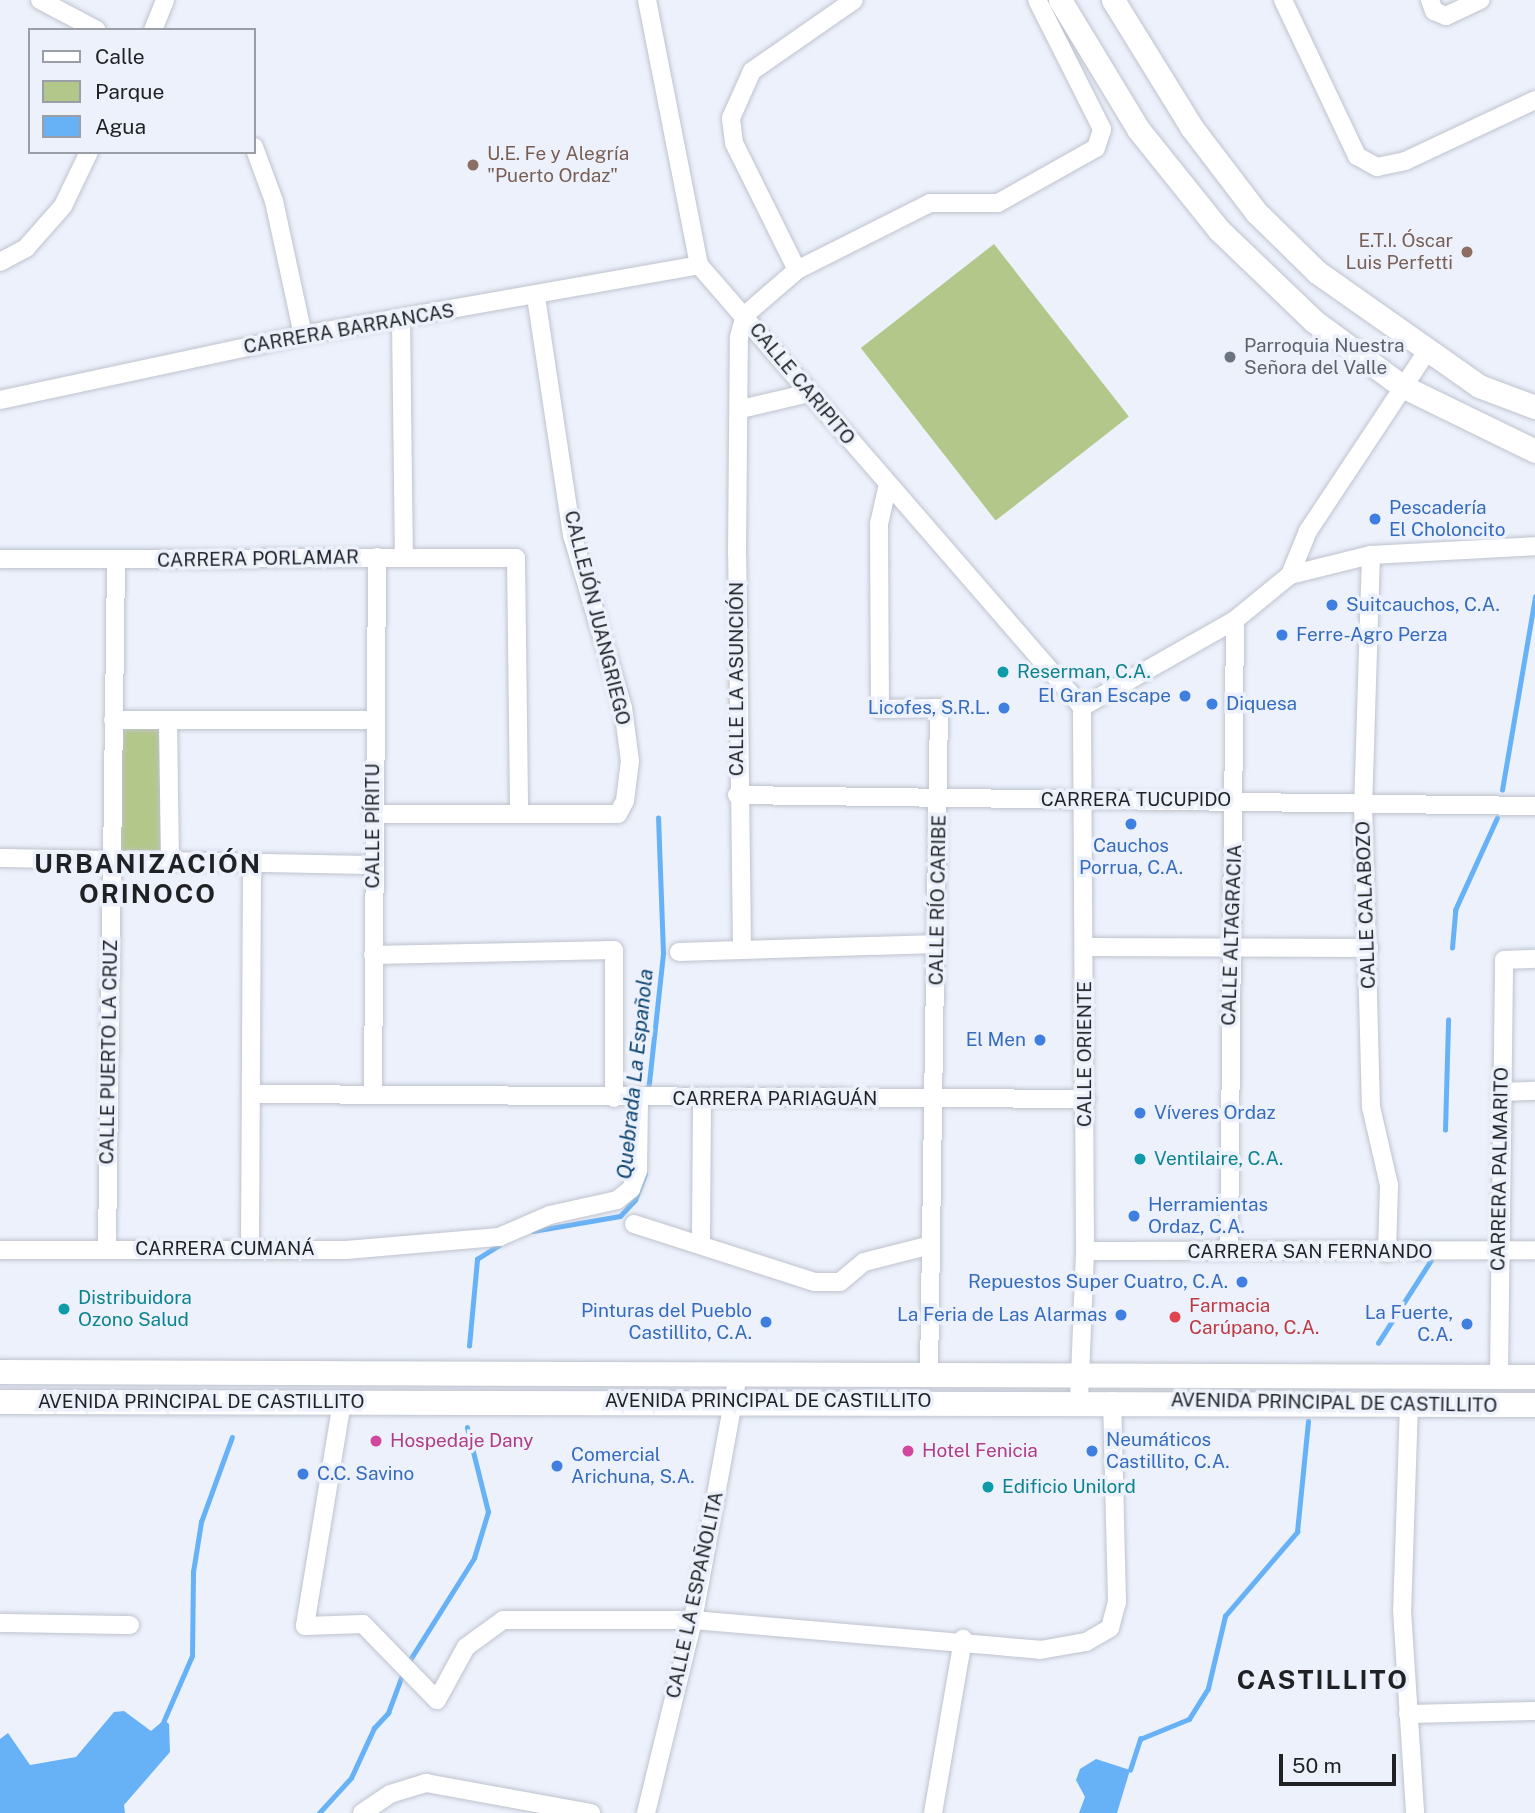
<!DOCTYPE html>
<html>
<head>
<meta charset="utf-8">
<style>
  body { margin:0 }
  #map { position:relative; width:1535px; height:1813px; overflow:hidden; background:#ecf1fc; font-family:"Public Sans",sans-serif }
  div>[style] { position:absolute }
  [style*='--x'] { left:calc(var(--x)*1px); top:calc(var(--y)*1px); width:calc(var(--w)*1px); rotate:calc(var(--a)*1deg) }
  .green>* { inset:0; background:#b4c78b; transform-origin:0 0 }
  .water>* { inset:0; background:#67b1f6 }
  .stream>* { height:4.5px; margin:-2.25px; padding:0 2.25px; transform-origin:2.25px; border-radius:2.25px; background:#67b1f6 }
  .roads { filter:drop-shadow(0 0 2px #bec3cd) drop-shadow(0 0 2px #bec3cd) }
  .minor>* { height:18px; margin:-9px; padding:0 9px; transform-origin:9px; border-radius:9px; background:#fff }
  .tertiary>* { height:23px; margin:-11.5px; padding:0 11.5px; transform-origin:11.5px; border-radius:11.5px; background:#fff }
  .secondary>* { height:24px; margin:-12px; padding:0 12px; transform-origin:12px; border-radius:12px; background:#fff }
  .dots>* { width:19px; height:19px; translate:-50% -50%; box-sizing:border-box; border:4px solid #ecf1fc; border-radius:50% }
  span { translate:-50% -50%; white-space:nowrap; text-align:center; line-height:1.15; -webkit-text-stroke:7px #ecf1fc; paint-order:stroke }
  .education-label { font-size:19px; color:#785e54 }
  .left { translate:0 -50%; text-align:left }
  .right { translate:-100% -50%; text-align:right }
  .street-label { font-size:19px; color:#1f2125 }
  .worship-label { font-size:19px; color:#5b616d }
  .shop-label { font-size:19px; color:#366cbe }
  .culture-label { font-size:19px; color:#0d838f }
  .health-label { font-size:19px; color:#be3a42 }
  .hotel-label { font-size:19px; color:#b23c85 }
  .water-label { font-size:21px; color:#0e4571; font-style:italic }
  .district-label { font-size:26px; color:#1f2125; font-weight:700; letter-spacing:2px }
  .legend { position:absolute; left:28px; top:28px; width:228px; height:126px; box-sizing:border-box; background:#ecf1fc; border:2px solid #9a9ea6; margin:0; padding:9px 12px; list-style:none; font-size:21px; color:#1f2125 }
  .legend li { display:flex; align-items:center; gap:14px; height:35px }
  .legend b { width:35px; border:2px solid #9a9ea6 }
  .scale { position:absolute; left:1279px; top:1754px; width:117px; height:32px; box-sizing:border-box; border:4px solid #1f2125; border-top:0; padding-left:9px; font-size:21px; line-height:24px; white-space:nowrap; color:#1f2125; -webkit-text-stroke:5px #ecf1fc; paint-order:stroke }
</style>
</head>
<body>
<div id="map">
  <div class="green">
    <div style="left:994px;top:244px;width:219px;height:169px;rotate:52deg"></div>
    <div style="left:162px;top:724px;width:129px;height:44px;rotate:89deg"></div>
  </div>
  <div class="water">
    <div style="clip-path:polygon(124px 1711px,151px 1731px,164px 1720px,169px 1724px,170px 1752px,124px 1805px,125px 1813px,0 1813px,0 1739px,8px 1733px,30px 1765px,76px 1757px,114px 1712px)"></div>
    <div style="clip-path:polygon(1096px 1759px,1130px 1770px,1117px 1813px,1079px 1813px,1085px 1797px,1076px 1780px,1080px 1769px)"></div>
  </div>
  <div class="stream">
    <div style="--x:1502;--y:790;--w:196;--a:-80.3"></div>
    <div style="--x:1452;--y:948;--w:38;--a:-85"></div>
    <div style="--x:1455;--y:910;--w:101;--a:-65.5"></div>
    <div style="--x:648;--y:1092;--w:140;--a:-83.8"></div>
    <div style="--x:663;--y:953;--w:135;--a:-92.1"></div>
    <div style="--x:1445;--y:1130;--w:110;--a:-88.4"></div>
    <div style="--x:533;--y:1231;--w:88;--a:-9.8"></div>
    <div style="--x:620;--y:1216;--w:22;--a:-47"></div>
    <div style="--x:635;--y:1200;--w:28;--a:-69"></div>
    <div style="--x:1378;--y:1343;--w:98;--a:-57.4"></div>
    <div style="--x:469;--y:1346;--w:87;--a:-84.7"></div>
    <div style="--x:477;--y:1259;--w:26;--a:-32"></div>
    <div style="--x:408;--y:1663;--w:124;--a:-57.8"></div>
    <div style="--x:474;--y:1558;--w:48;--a:-73.1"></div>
    <div style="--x:488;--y:1512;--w:87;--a:-104"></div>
    <div style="--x:162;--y:1725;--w:75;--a:-66.5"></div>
    <div style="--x:192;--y:1656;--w:84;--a:-89.3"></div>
    <div style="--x:193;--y:1572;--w:51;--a:-80.9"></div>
    <div style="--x:201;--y:1522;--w:90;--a:-70"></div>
    <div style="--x:1130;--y:1770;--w:33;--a:-72"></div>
    <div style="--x:1140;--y:1739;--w:53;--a:-22.2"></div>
    <div style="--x:1189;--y:1719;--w:36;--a:-58"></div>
    <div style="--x:1208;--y:1688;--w:74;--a:-76.7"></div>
    <div style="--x:1225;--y:1616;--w:111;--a:-49.4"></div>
    <div style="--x:1297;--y:1532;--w:111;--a:-84.3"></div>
    <div style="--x:319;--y:1813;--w:47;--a:-47.6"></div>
    <div style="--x:351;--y:1778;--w:55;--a:-65.3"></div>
    <div style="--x:374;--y:1728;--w:21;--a:-47"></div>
    <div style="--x:388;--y:1713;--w:46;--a:-69.6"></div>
  </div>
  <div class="roads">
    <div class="minor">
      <div style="--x:40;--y:0;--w:64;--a:27.8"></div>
      <div style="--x:647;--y:0;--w:270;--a:78.9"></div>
      <div style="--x:699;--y:265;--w:585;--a:49.09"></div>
      <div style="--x:1283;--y:0;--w:173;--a:64.6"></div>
      <div style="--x:1357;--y:156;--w:23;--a:29"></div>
      <div style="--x:1377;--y:167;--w:29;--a:-12"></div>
      <div style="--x:1405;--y:161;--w:144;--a:-25.1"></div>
      <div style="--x:1430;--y:0;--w:12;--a:70"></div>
      <div style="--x:1434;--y:11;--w:13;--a:23"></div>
      <div style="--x:1446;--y:16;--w:38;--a:-25"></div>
      <div style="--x:153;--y:30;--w:32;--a:-68"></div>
      <div style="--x:254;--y:147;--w:58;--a:69.7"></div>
      <div style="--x:274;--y:201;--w:137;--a:77.8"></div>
      <div style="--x:0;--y:262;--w:30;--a:-28"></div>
      <div style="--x:26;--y:248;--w:56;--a:-48.6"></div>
      <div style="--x:63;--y:206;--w:60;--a:-64.3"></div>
      <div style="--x:797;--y:270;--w:142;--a:-116.4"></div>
      <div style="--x:734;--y:143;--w:25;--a:-97"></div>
      <div style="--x:731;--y:118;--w:51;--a:-65.9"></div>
      <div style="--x:752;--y:71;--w:124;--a:-34.8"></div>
      <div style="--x:401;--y:319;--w:237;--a:89.3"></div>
      <div style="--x:0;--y:400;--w:310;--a:-12.1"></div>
      <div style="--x:303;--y:335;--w:402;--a:-10"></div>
      <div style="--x:741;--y:409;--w:70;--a:-13.2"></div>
      <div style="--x:888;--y:484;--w:41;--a:102.7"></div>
      <div style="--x:879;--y:524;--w:185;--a:89.7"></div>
      <div style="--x:880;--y:709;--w:59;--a:-1"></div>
      <div style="--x:939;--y:708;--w:670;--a:90.86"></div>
      <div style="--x:1371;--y:555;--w:249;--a:91.8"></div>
      <div style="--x:1363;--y:804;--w:303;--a:88.5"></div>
      <div style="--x:1371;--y:1107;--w:80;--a:77"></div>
      <div style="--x:1389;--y:1185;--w:68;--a:91.7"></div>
      <div style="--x:0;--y:559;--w:516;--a:-0.11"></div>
      <div style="--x:516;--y:558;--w:256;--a:89.3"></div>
      <div style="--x:1290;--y:575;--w:48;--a:-67.8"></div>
      <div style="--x:1308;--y:531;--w:216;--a:-56.5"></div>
      <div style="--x:1082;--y:707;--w:176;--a:-29.6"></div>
      <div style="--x:1235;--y:620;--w:71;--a:-39.3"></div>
      <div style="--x:1290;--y:575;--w:83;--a:-13.9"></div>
      <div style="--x:1371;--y:555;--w:164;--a:-3.1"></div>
      <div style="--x:113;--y:720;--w:259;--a:0"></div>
      <div style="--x:168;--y:720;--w:139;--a:89.2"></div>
      <div style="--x:737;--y:795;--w:798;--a:0.79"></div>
      <div style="--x:373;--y:814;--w:245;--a:0"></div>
      <div style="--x:618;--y:814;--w:15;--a:-62"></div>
      <div style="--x:625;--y:801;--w:40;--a:-82.9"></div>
      <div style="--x:630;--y:761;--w:53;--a:-97.5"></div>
      <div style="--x:623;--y:708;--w:180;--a:-106.4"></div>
      <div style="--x:572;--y:535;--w:242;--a:-98.6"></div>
      <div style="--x:0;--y:858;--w:373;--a:1.1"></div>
      <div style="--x:1084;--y:947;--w:285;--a:0.2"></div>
      <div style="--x:742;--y:949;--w:395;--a:-90.7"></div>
      <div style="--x:737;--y:554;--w:217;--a:-89.5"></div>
      <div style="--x:739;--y:337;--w:23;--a:-75"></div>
      <div style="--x:745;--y:315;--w:69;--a:-40.9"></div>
      <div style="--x:797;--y:270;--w:149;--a:-26.7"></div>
      <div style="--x:930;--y:203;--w:68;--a:0"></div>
      <div style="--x:998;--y:203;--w:112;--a:-29.3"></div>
      <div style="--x:1096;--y:148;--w:20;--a:-72"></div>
      <div style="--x:1102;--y:129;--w:144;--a:-116.7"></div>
      <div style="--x:679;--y:952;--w:258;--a:-1.8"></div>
      <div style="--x:373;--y:955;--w:241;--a:-1.2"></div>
      <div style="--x:614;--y:950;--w:148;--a:90"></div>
      <div style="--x:1501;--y:1092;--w:34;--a:-2"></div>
      <div style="--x:254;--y:1094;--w:832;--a:0.34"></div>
      <div style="--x:373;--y:1095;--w:538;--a:-89.57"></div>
      <div style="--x:634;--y:1224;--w:190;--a:17.8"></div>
      <div style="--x:815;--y:1282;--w:25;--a:0"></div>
      <div style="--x:840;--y:1282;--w:31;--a:-40"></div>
      <div style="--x:864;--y:1262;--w:69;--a:-14.2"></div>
      <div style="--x:701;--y:1240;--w:141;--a:-89.6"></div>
      <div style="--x:250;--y:1247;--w:384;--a:-89.7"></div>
      <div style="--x:107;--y:1248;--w:686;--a:-89.25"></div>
      <div style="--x:0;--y:1250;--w:346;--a:0"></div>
      <div style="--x:346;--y:1250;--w:154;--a:-4.9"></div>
      <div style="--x:499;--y:1237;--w:56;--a:-23.3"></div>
      <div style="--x:550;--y:1215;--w:69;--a:-12.6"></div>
      <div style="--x:617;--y:1200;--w:18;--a:-38"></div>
      <div style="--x:631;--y:1189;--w:19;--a:-69"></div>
      <div style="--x:638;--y:1171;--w:73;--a:-89.2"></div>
      <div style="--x:1085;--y:1251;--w:450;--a:-0.1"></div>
      <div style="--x:1229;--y:1251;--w:631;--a:-89.46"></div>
      <div style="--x:1499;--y:1377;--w:417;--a:-89.3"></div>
      <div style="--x:1504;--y:960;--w:31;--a:-2"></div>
      <div style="--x:1079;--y:1401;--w:150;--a:-87.7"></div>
      <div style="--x:1085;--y:1251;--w:544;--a:-90.32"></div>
      <div style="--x:342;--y:1402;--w:227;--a:99.4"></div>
      <div style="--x:305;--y:1626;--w:58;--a:-2"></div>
      <div style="--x:363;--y:1624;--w:106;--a:45.8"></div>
      <div style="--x:437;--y:1700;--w:60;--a:-61.3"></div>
      <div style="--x:466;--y:1647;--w:46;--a:-36.1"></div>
      <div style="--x:503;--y:1620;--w:190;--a:0"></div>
      <div style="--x:693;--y:1620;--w:348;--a:4.9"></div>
      <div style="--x:1040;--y:1650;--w:47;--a:-9.9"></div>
      <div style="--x:1086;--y:1642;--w:28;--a:-30"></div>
      <div style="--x:1110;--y:1628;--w:27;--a:-75"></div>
      <div style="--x:1117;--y:1602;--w:201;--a:-91.4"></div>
      <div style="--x:1409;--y:1404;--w:206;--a:91.9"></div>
      <div style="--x:1402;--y:1610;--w:203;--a:86.3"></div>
      <div style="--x:0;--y:1623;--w:130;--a:0.9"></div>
      <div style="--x:1408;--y:1714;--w:127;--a:-1.4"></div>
      <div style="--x:362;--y:1813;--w:34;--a:-34"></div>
      <div style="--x:390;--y:1794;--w:38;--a:-17"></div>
      <div style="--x:426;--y:1783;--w:168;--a:10.3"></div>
      <div style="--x:646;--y:1813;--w:199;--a:-76.3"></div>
      <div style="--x:693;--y:1620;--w:248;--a:-79.6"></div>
      <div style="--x:933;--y:1813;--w:177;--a:-80.2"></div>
    </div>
    <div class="tertiary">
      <div style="--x:1060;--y:0;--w:151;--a:58.8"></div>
      <div style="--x:1138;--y:129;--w:129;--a:51.3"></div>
      <div style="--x:1219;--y:230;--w:132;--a:43.8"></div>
      <div style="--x:1314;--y:321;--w:109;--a:36.5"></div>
      <div style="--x:1402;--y:386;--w:148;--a:26"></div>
      <div style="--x:1113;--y:0;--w:150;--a:58.3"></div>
      <div style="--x:1192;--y:128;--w:106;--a:52.7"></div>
      <div style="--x:1256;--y:212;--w:86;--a:44.5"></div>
      <div style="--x:1317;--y:272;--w:198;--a:35.1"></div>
      <div style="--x:1479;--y:386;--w:60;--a:20.6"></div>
    </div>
    <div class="secondary">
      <div style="--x:0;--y:1372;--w:1535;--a:0.19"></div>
      <div style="--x:0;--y:1402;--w:1535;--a:0.11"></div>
    </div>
  </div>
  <div class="dots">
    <div style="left:473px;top:165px;background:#8d6e63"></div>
    <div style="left:1467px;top:252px;background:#8d6e63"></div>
    <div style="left:1230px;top:357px;background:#6b7280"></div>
    <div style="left:1375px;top:519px;background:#3f7fe0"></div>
    <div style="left:1332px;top:605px;background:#3f7fe0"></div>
    <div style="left:1282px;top:635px;background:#3f7fe0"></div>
    <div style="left:1003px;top:672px;background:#0f9aa8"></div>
    <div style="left:1185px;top:696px;background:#3f7fe0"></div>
    <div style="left:1212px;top:704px;background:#3f7fe0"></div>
    <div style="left:1004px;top:708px;background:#3f7fe0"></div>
    <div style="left:1131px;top:824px;background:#3f7fe0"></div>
    <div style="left:1040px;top:1040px;background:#3f7fe0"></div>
    <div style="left:1140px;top:1113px;background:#3f7fe0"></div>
    <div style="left:1140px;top:1159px;background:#0f9aa8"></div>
    <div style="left:1134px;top:1216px;background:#3f7fe0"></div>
    <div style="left:1242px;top:1282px;background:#3f7fe0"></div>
    <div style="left:64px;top:1309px;background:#0f9aa8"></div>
    <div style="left:1121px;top:1315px;background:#3f7fe0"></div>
    <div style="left:1175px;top:1317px;background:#e0444e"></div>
    <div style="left:766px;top:1322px;background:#3f7fe0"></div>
    <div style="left:1467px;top:1324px;background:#3f7fe0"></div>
    <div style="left:376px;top:1441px;background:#d1479c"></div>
    <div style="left:908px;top:1451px;background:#d1479c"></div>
    <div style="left:1092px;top:1451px;background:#3f7fe0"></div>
    <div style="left:557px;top:1466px;background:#3f7fe0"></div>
    <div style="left:303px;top:1474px;background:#3f7fe0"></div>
    <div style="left:988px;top:1487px;background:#0f9aa8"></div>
  </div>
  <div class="education-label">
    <span class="left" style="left:487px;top:165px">U.E. Fe y Alegría<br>"Puerto Ordaz"</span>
    <span class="right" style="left:1453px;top:252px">E.T.I. Óscar<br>Luis Perfetti</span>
  </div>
  <div class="street-label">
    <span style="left:349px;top:329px;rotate:-10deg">CARRERA BARRANCAS</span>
    <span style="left:802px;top:384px;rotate:50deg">CALLE CARIPITO</span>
    <span style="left:258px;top:559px;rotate:-1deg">CARRERA PORLAMAR</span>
    <span style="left:597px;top:618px;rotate:76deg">CALLEJÓN JUANGRIEGO</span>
    <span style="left:737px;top:679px;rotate:-90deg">CALLE LA ASUNCIÓN</span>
    <span style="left:1136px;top:800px">CARRERA TUCUPIDO</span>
    <span style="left:373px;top:826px;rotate:-90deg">CALLE PÍRITU</span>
    <span style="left:938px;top:900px;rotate:-89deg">CALLE RÍO CARIBE</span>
    <span style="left:1366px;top:905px;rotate:-92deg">CALLE CALABOZO</span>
    <span style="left:1232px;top:935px;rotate:-88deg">CALLE ALTAGRACIA</span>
    <span style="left:109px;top:1052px;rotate:-89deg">CALLE PUERTO LA CRUZ</span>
    <span style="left:1085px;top:1054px;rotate:-90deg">CALLE ORIENTE</span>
    <span style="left:775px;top:1099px">CARRERA PARIAGUÁN</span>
    <span style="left:1500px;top:1169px;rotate:-89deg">CARRERA PALMARITO</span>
    <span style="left:225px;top:1249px">CARRERA CUMANÁ</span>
    <span style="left:1310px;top:1252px">CARRERA SAN FERNANDO</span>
    <span style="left:768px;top:1401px">AVENIDA PRINCIPAL DE CASTILLITO</span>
    <span style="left:201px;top:1402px">AVENIDA PRINCIPAL DE CASTILLITO</span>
    <span style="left:1334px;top:1403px;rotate:1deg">AVENIDA PRINCIPAL DE CASTILLITO</span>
    <span style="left:695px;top:1595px;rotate:-78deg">CALLE LA ESPAÑOLITA</span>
  </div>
  <div class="worship-label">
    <span class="left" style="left:1244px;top:357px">Parroquia Nuestra<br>Señora del Valle</span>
  </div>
  <div class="shop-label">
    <span class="left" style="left:1389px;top:519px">Pescadería<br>El Choloncito</span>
    <span class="left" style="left:1346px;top:605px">Suitcauchos, C.A.</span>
    <span class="left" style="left:1296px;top:635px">Ferre-Agro Perza</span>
    <span class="right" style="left:1171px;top:696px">El Gran Escape</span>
    <span class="left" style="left:1226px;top:704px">Diquesa</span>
    <span class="right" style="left:990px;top:708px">Licofes, S.R.L.</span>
    <span style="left:1131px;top:857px">Cauchos<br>Porrua, C.A.</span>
    <span class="right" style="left:1026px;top:1040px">El Men</span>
    <span class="left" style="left:1154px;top:1113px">Víveres Ordaz</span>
    <span class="left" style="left:1148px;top:1216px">Herramientas<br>Ordaz, C.A.</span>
    <span class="right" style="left:1228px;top:1282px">Repuestos Super Cuatro, C.A.</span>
    <span class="right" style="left:752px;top:1322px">Pinturas del Pueblo<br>Castillito, C.A.</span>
    <span class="right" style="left:1453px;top:1324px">La Fuerte,<br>C.A.</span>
    <span class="right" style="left:1107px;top:1315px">La Feria de Las Alarmas</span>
    <span class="left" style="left:1106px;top:1451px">Neumáticos<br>Castillito, C.A.</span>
    <span class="left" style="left:571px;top:1466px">Comercial<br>Arichuna, S.A.</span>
    <span class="left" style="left:317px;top:1474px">C.C. Savino</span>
  </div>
  <div class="culture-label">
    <span class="left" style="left:1017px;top:672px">Reserman, C.A.</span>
    <span class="left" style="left:1154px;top:1159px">Ventilaire, C.A.</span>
    <span class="left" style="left:78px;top:1309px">Distribuidora<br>Ozono Salud</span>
    <span class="left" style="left:1002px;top:1487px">Edificio Unilord</span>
  </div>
  <div class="health-label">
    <span class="left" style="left:1189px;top:1317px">Farmacia<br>Carúpano, C.A.</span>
  </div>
  <div class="hotel-label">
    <span class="left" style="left:390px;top:1441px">Hospedaje Dany</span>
    <span class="left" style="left:922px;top:1451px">Hotel Fenicia</span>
  </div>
  <div class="water-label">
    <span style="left:635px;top:1074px;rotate:-84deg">Quebrada La Española</span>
  </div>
  <div class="district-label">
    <span style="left:148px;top:879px">URBANIZACIÓN<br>ORINOCO</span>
    <span style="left:1323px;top:1680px">CASTILLITO</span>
  </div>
  <ul class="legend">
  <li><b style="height:9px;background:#fff"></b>Calle</li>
  <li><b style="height:19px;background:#b4c78b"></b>Parque</li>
  <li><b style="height:19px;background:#67b1f6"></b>Agua</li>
  </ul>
  <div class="scale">50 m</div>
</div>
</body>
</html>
